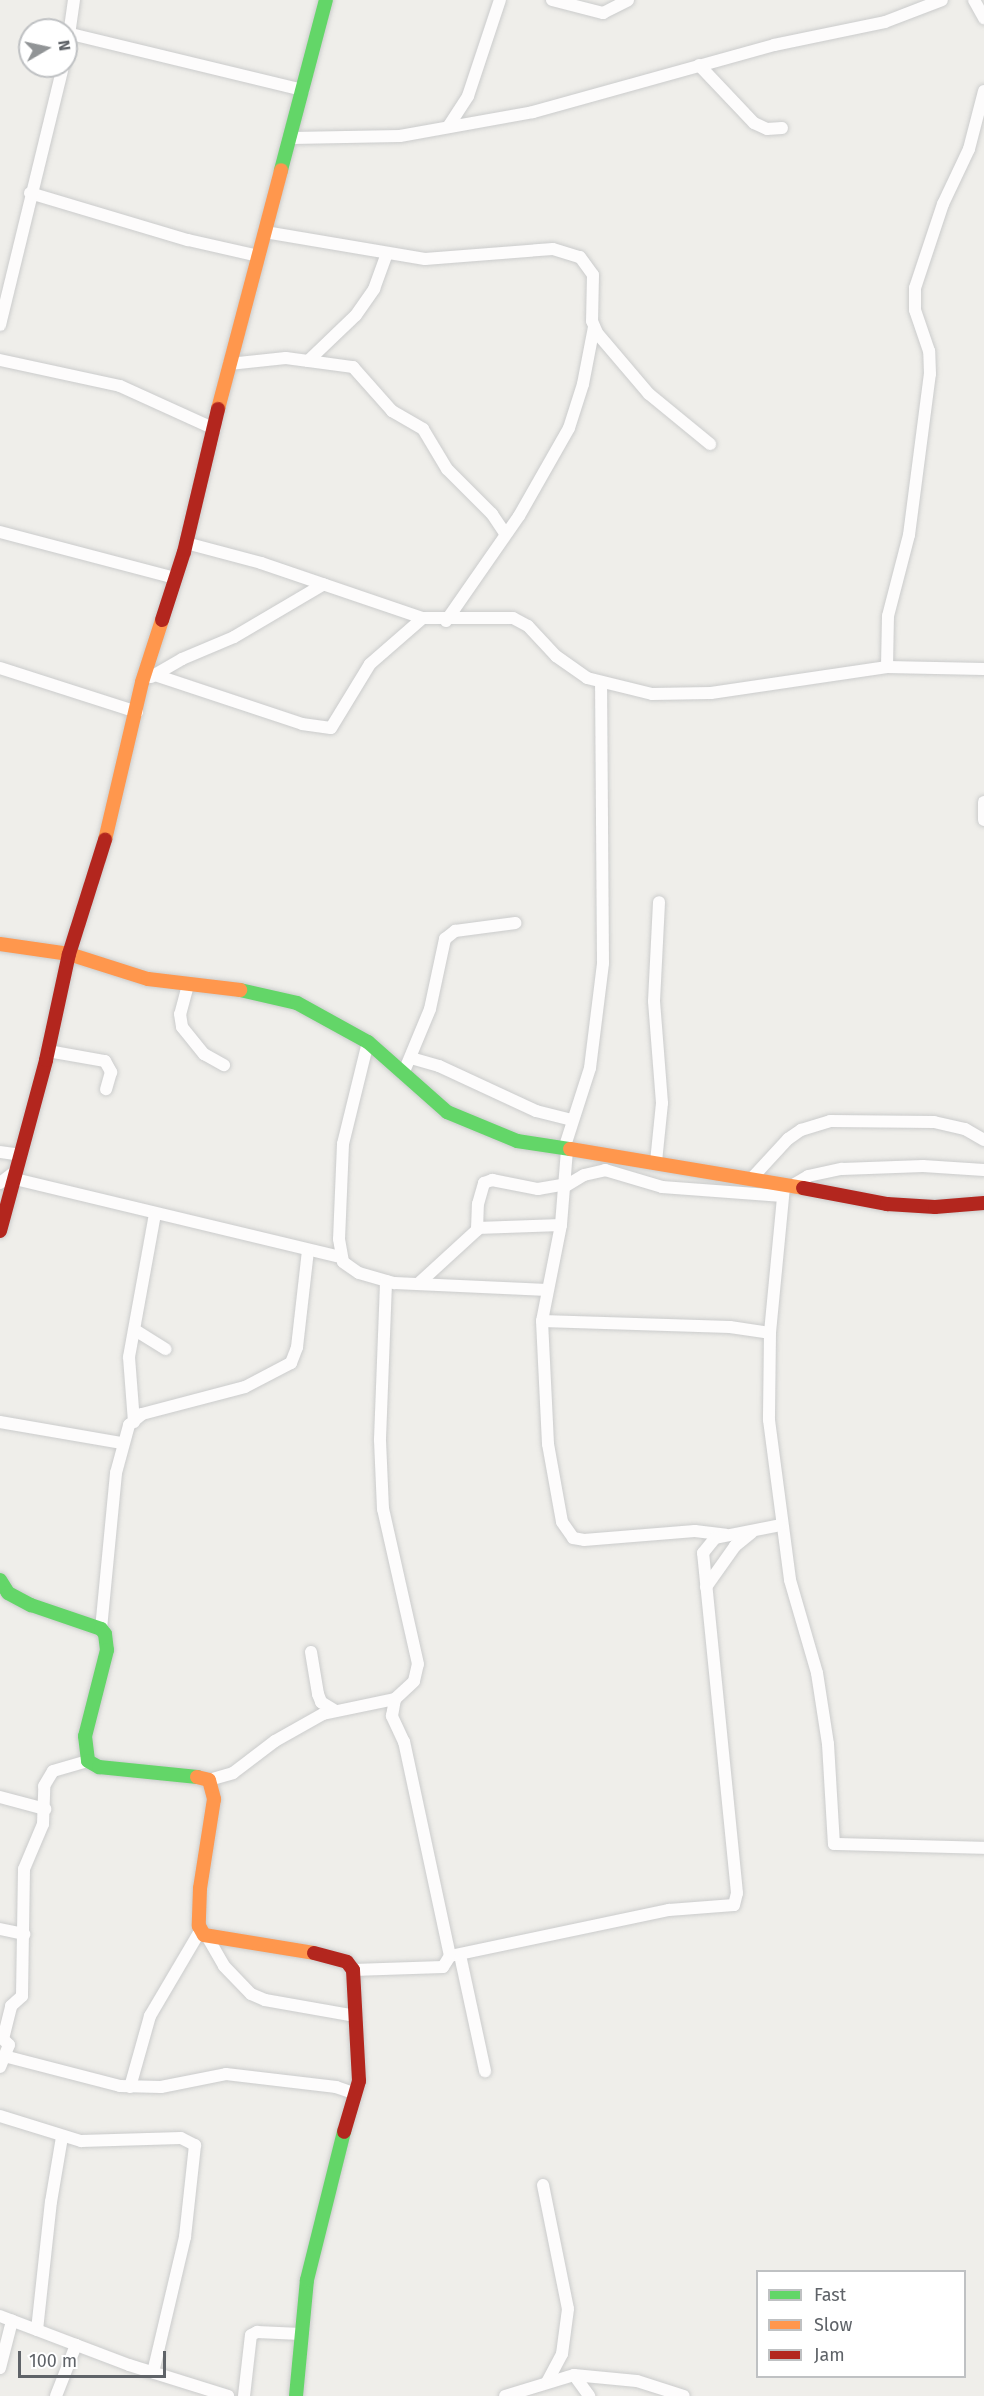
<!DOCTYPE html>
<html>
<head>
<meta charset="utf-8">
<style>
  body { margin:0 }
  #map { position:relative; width:984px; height:2396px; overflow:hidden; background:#efeeea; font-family:"Fira Sans",sans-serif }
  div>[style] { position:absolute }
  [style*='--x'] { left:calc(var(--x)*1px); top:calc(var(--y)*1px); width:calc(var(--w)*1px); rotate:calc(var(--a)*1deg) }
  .roads { filter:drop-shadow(0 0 2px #cbcccc) drop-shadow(0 0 2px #cbcccc) }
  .street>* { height:12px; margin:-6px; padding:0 6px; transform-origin:6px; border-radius:6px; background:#fdfcfc }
  .fast>* { height:14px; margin:-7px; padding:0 7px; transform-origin:7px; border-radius:7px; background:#63d668 }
  .slow>* { height:14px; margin:-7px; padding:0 7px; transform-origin:7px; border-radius:7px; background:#ff974d }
  .jam>* { height:14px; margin:-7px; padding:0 7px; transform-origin:7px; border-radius:7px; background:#b3261e }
  span { translate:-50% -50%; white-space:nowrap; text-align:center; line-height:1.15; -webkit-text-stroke:4.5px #fff; paint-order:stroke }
  .legend { position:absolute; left:756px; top:2270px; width:210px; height:108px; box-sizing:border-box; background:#fff; border:2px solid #bfc1c3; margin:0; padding:8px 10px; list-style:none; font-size:18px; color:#5f6368 }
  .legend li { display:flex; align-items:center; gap:12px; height:30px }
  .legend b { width:30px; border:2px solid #bfc1c3 }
  .north { position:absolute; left:18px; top:18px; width:60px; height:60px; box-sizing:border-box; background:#fff; border:2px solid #bfc1c3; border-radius:50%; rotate:81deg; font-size:16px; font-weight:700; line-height:24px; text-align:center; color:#5f6368 }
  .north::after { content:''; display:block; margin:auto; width:21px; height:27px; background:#919496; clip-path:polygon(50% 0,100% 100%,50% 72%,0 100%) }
  .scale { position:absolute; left:18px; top:2351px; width:148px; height:27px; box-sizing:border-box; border:3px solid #5f6368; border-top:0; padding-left:8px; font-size:18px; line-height:21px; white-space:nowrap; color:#5f6368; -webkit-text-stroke:4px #fff; paint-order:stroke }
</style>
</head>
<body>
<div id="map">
  <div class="roads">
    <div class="street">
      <div style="--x:552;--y:0;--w:53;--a:14.3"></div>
      <div style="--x:603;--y:13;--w:28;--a:-27"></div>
      <div style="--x:974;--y:0;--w:21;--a:61"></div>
      <div style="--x:71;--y:34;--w:239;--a:13.6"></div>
      <div style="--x:66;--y:56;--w:57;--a:-81.9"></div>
      <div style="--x:699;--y:65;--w:80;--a:46.5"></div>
      <div style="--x:754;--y:123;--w:14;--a:25"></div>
      <div style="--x:767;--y:129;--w:15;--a:-4"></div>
      <div style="--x:448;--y:127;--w:37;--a:-57"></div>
      <div style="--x:468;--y:96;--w:101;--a:-71.6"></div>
      <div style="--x:292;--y:138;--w:108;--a:-1.1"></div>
      <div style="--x:400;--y:136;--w:135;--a:-10.2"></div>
      <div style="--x:533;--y:112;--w:250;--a:-15.5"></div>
      <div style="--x:774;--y:45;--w:113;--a:-11.7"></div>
      <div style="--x:885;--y:22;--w:61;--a:-21.1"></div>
      <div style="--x:30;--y:193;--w:165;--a:16.6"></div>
      <div style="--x:188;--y:240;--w:73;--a:12.7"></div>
      <div style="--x:265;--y:232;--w:162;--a:9.6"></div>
      <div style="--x:425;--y:259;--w:128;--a:-4.5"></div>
      <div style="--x:553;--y:249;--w:28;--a:17"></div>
      <div style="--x:580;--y:257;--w:22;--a:54"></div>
      <div style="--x:593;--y:275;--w:46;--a:91.2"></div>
      <div style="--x:592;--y:321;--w:13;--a:67"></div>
      <div style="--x:597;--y:333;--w:80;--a:49.6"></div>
      <div style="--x:649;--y:394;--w:79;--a:39.3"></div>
      <div style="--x:0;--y:325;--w:267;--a:-76.3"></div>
      <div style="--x:0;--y:360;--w:123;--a:12.2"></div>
      <div style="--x:120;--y:386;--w:104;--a:24.4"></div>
      <div style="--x:308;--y:361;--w:66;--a:-43.8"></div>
      <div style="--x:356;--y:315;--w:32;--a:-55"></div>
      <div style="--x:374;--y:289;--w:37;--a:-70"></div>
      <div style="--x:229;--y:364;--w:57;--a:-6"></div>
      <div style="--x:286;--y:358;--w:68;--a:7.7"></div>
      <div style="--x:353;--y:367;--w:59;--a:48.4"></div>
      <div style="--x:392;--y:411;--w:36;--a:30"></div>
      <div style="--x:423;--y:429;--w:47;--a:59"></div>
      <div style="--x:447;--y:469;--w:64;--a:45"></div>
      <div style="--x:492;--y:514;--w:23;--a:56"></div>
      <div style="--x:0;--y:532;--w:181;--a:14.7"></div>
      <div style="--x:186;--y:543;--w:78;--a:14.9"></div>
      <div style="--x:261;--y:563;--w:171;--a:18.8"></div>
      <div style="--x:423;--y:618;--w:90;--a:0"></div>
      <div style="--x:513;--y:618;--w:17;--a:28"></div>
      <div style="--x:528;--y:626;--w:41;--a:47"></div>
      <div style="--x:556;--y:656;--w:38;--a:35"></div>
      <div style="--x:587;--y:678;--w:67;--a:13.8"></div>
      <div style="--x:652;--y:694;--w:59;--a:-1"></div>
      <div style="--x:711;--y:693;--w:178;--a:-8.4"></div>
      <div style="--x:887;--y:667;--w:97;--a:1.2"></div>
      <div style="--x:446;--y:621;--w:128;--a:-55.2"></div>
      <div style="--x:519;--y:516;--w:101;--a:-60.4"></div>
      <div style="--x:569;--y:428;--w:46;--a:-72.3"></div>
      <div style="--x:583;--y:384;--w:58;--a:-79.1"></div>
      <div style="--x:887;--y:667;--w:51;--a:-88.9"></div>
      <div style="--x:888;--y:616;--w:84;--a:-75.5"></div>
      <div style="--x:909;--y:535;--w:162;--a:-82.6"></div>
      <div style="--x:930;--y:374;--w:23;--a:-92"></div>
      <div style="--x:929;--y:351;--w:43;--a:-108.9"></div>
      <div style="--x:915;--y:310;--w:22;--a:-90"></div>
      <div style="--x:915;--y:288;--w:89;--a:-71.6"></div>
      <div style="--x:943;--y:204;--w:61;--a:-64.7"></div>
      <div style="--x:969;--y:149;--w:60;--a:-75.5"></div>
      <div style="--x:0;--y:668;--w:144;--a:17.8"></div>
      <div style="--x:155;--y:675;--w:155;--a:18.4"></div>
      <div style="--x:302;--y:724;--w:29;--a:8"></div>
      <div style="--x:331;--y:728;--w:75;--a:-58.6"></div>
      <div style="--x:370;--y:664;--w:70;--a:-41"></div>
      <div style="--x:151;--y:677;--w:36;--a:-30"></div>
      <div style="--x:182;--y:659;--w:56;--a:-22.9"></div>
      <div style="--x:234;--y:637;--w:104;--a:-30.5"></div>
      <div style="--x:984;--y:802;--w:18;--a:90"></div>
      <div style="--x:188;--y:985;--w:30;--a:105"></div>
      <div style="--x:180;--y:1014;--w:13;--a:81"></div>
      <div style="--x:182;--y:1027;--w:35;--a:51"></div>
      <div style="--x:204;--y:1054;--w:23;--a:29"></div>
      <div style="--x:368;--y:1042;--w:105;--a:103.8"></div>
      <div style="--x:343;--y:1144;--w:95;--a:92.4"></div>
      <div style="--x:339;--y:1239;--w:23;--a:80"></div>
      <div style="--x:343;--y:1262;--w:19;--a:35"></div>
      <div style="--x:359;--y:1273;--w:37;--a:16"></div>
      <div style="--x:395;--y:1283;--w:152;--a:2.6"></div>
      <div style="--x:48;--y:1051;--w:58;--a:10"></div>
      <div style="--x:105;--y:1061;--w:13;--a:61"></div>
      <div style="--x:111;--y:1072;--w:18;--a:106"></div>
      <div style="--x:411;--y:1058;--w:29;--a:16"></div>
      <div style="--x:439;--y:1066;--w:107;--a:24.9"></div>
      <div style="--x:536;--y:1111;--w:37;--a:14"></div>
      <div style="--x:403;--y:1074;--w:70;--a:-67.4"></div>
      <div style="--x:430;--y:1009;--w:72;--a:-77.9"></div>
      <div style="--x:445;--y:939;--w:13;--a:-39"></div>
      <div style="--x:455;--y:931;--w:61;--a:-7.6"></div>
      <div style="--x:564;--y:1149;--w:85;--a:-72.2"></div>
      <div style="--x:590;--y:1068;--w:106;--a:-82.9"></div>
      <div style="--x:603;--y:963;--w:281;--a:-90.4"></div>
      <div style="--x:567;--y:1150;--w:75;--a:94.6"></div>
      <div style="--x:561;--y:1225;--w:98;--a:101.2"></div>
      <div style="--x:542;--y:1321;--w:123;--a:87.2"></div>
      <div style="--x:548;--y:1444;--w:79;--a:79.8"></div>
      <div style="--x:562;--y:1522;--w:19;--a:55"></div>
      <div style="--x:573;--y:1538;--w:11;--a:10"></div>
      <div style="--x:584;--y:1540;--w:111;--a:-4.6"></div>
      <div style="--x:695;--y:1531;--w:31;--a:7"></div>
      <div style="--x:0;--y:1152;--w:21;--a:8"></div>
      <div style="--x:656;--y:1162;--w:59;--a:-84.2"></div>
      <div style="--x:662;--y:1103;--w:102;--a:-94.5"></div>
      <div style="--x:654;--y:1001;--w:99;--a:-87.1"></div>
      <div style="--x:752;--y:1178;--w:53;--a:-47.3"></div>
      <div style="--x:788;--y:1139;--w:16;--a:-35"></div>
      <div style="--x:801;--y:1130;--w:30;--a:-17"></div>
      <div style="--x:830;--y:1121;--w:104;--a:0.6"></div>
      <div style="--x:934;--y:1122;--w:32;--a:13"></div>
      <div style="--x:965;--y:1129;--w:22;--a:30"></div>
      <div style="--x:15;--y:1179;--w:335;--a:13.5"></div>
      <div style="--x:0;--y:1183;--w:21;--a:-37"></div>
      <div style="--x:564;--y:1187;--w:23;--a:-31"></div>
      <div style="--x:584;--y:1175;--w:22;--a:-13"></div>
      <div style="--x:605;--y:1170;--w:59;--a:16.6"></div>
      <div style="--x:662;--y:1187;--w:121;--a:4.3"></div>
      <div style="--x:784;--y:1187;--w:147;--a:95.5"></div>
      <div style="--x:770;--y:1333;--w:87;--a:90.7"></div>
      <div style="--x:769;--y:1420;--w:161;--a:82.5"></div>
      <div style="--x:790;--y:1580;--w:97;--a:73.8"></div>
      <div style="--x:817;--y:1673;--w:72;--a:81.2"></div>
      <div style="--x:828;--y:1744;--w:100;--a:86.6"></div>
      <div style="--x:834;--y:1844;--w:150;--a:1.5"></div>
      <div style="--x:790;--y:1187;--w:21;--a:-31"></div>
      <div style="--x:808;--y:1176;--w:35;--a:-12"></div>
      <div style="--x:842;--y:1169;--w:81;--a:-2.1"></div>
      <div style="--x:923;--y:1166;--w:61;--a:3.8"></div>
      <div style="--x:477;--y:1228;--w:84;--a:-2"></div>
      <div style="--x:418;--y:1284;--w:80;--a:-42.5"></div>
      <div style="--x:477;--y:1230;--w:26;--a:-88"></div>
      <div style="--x:478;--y:1204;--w:22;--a:-74"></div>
      <div style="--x:484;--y:1183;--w:9;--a:-21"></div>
      <div style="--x:492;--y:1180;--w:47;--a:11.1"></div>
      <div style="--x:538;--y:1189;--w:27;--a:-10"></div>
      <div style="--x:542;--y:1321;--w:188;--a:1.8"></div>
      <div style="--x:730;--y:1327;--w:40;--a:8.5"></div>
      <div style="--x:135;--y:1330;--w:36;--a:32"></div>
      <div style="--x:0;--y:1422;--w:124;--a:9.8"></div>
      <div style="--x:134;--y:1422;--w:65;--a:-94.4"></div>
      <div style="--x:129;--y:1357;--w:145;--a:-79.7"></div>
      <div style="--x:706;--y:1587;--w:50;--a:-54.7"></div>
      <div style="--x:735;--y:1546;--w:21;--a:-39"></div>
      <div style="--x:101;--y:1629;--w:157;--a:-84.5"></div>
      <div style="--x:116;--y:1473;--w:50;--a:-74.8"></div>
      <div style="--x:129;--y:1425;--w:17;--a:-40"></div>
      <div style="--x:142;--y:1414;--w:106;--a:-14.7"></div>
      <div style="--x:245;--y:1387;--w:52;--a:-27.6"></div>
      <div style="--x:291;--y:1363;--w:17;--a:-69"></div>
      <div style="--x:297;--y:1347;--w:97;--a:-83.5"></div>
      <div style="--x:311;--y:1652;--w:43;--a:80.5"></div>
      <div style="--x:318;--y:1694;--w:9;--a:69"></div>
      <div style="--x:321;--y:1702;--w:15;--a:32"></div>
      <div style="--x:209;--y:1780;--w:25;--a:-16"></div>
      <div style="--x:233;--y:1773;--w:53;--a:-37.3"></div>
      <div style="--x:275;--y:1741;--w:55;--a:-29.4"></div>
      <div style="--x:323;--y:1714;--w:74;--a:-11.8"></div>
      <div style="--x:0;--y:1797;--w:47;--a:14.9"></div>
      <div style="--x:0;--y:1929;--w:25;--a:12"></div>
      <div style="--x:208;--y:1938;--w:32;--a:60"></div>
      <div style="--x:224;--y:1966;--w:39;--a:46"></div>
      <div style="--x:251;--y:1994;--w:15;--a:23"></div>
      <div style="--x:265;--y:2000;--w:92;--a:10"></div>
      <div style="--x:460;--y:1955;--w:119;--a:77.8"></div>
      <div style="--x:450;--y:1956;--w:224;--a:-11.9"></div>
      <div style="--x:669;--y:1910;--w:65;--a:-4.4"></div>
      <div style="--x:734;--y:1905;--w:12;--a:-76"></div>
      <div style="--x:737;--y:1893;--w:342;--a:-95.7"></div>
      <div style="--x:703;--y:1553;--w:19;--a:-51"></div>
      <div style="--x:715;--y:1538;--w:67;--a:-11.1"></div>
      <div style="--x:353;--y:1970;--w:90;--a:-1.9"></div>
      <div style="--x:443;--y:1967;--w:13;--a:-58"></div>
      <div style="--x:450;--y:1956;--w:219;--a:-102.1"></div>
      <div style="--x:404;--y:1742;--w:29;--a:-115"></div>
      <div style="--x:392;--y:1716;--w:17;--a:-80"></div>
      <div style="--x:395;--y:1699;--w:26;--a:-43"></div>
      <div style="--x:414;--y:1681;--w:17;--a:-77"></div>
      <div style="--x:418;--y:1664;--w:159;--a:-102.7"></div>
      <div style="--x:383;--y:1509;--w:70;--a:-92.5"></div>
      <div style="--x:380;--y:1439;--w:158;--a:-87.8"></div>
      <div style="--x:4;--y:2056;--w:120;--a:14.5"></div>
      <div style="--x:120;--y:2086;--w:41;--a:1.4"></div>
      <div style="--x:161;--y:2087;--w:66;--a:-11.3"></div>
      <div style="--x:226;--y:2074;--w:111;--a:6.7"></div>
      <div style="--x:336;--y:2087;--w:21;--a:19"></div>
      <div style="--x:0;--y:2067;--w:24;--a:-68"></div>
      <div style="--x:9;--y:2045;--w:8;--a:-135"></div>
      <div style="--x:3;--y:2039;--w:34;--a:-76"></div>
      <div style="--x:11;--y:2006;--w:15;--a:-42"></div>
      <div style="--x:22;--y:1996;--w:127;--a:-89.1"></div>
      <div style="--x:24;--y:1869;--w:49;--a:-67.1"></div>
      <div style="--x:43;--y:1824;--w:38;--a:-88"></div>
      <div style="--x:44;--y:1786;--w:17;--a:-59"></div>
      <div style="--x:53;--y:1771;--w:36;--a:-16"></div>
      <div style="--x:130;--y:2087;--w:74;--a:-74.3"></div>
      <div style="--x:150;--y:2016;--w:99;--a:-59.5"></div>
      <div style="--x:0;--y:2116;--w:85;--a:17.2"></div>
      <div style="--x:81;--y:2141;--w:100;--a:-1.7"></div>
      <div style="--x:181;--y:2138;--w:16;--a:27"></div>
      <div style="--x:195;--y:2145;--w:93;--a:96.2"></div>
      <div style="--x:185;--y:2237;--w:139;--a:103.3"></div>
      <div style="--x:543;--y:2185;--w:126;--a:78.6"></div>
      <div style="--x:568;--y:2309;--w:45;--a:97.6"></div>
      <div style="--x:562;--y:2354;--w:32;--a:118"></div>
      <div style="--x:0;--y:2316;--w:138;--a:20.8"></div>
      <div style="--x:129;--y:2365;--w:104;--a:17.4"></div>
      <div style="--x:37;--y:2330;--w:129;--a:-83.8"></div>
      <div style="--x:51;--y:2202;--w:66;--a:-80.4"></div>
      <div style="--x:0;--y:2368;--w:49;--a:-75.7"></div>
      <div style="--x:574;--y:2375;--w:26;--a:54"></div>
      <div style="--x:56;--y:2396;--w:55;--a:-68.6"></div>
      <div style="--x:244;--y:2396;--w:61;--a:-83.5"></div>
      <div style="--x:251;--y:2335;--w:7;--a:-27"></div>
      <div style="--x:257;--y:2332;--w:44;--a:2.6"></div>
      <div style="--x:505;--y:2396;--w:72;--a:-16.9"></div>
      <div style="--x:574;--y:2375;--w:63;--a:5.4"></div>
      <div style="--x:637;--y:2381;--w:49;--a:17.7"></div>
    </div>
    <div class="fast">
      <div style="--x:281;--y:170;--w:176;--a:-75.2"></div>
      <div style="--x:240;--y:990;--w:58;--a:12.8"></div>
      <div style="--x:297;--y:1003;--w:81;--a:28.8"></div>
      <div style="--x:368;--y:1042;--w:106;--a:41.5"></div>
      <div style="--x:447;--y:1112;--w:76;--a:22.5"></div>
      <div style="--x:517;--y:1141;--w:54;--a:8.6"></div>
      <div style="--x:0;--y:1580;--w:15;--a:58"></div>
      <div style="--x:8;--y:1593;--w:26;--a:28"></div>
      <div style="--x:31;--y:1605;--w:74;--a:18.9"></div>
      <div style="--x:101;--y:1629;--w:6;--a:51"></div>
      <div style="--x:105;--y:1634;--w:16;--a:83"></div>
      <div style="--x:107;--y:1650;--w:89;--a:104.3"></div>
      <div style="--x:85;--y:1736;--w:25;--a:83"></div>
      <div style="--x:88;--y:1761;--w:13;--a:29"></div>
      <div style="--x:99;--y:1767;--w:99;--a:5.8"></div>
      <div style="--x:296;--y:2396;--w:117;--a:-84.6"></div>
      <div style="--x:307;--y:2280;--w:153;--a:-76"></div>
    </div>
    <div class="slow">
      <div style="--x:218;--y:409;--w:247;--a:-75.2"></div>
      <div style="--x:105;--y:840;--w:162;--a:-76.8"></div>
      <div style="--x:142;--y:682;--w:65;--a:-72.1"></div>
      <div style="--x:0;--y:944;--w:70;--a:8.2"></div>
      <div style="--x:69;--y:954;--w:83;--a:17.6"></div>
      <div style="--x:148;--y:979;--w:93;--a:6.8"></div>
      <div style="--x:570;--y:1149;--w:236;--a:9.5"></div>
      <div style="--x:197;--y:1777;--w:12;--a:14"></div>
      <div style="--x:209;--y:1780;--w:20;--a:75"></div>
      <div style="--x:214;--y:1799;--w:90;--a:98.9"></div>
      <div style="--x:200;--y:1888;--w:38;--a:92"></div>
      <div style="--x:199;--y:1926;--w:10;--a:61"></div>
      <div style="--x:204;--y:1935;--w:111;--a:9.3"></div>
    </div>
    <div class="jam">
      <div style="--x:162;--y:620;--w:71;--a:-72.1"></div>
      <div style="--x:184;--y:552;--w:147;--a:-76.6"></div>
      <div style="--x:803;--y:1188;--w:86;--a:10.8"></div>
      <div style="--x:887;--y:1204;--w:48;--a:3.6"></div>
      <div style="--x:935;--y:1207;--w:49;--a:-4.7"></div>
      <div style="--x:0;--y:1231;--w:177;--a:-74.9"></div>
      <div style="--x:46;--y:1060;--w:108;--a:-77.8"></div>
      <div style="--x:69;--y:954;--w:120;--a:-72.5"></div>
      <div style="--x:314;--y:1953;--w:34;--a:15"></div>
      <div style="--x:347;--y:1962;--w:10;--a:53"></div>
      <div style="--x:353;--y:1970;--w:111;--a:86.9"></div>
      <div style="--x:359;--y:2081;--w:53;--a:106.4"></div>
    </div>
  </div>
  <ul class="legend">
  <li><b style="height:8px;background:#63d668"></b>Fast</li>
  <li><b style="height:8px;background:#ff974d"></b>Slow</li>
  <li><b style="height:8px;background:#b3261e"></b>Jam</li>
  </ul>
  <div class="north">N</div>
  <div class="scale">100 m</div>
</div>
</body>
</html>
